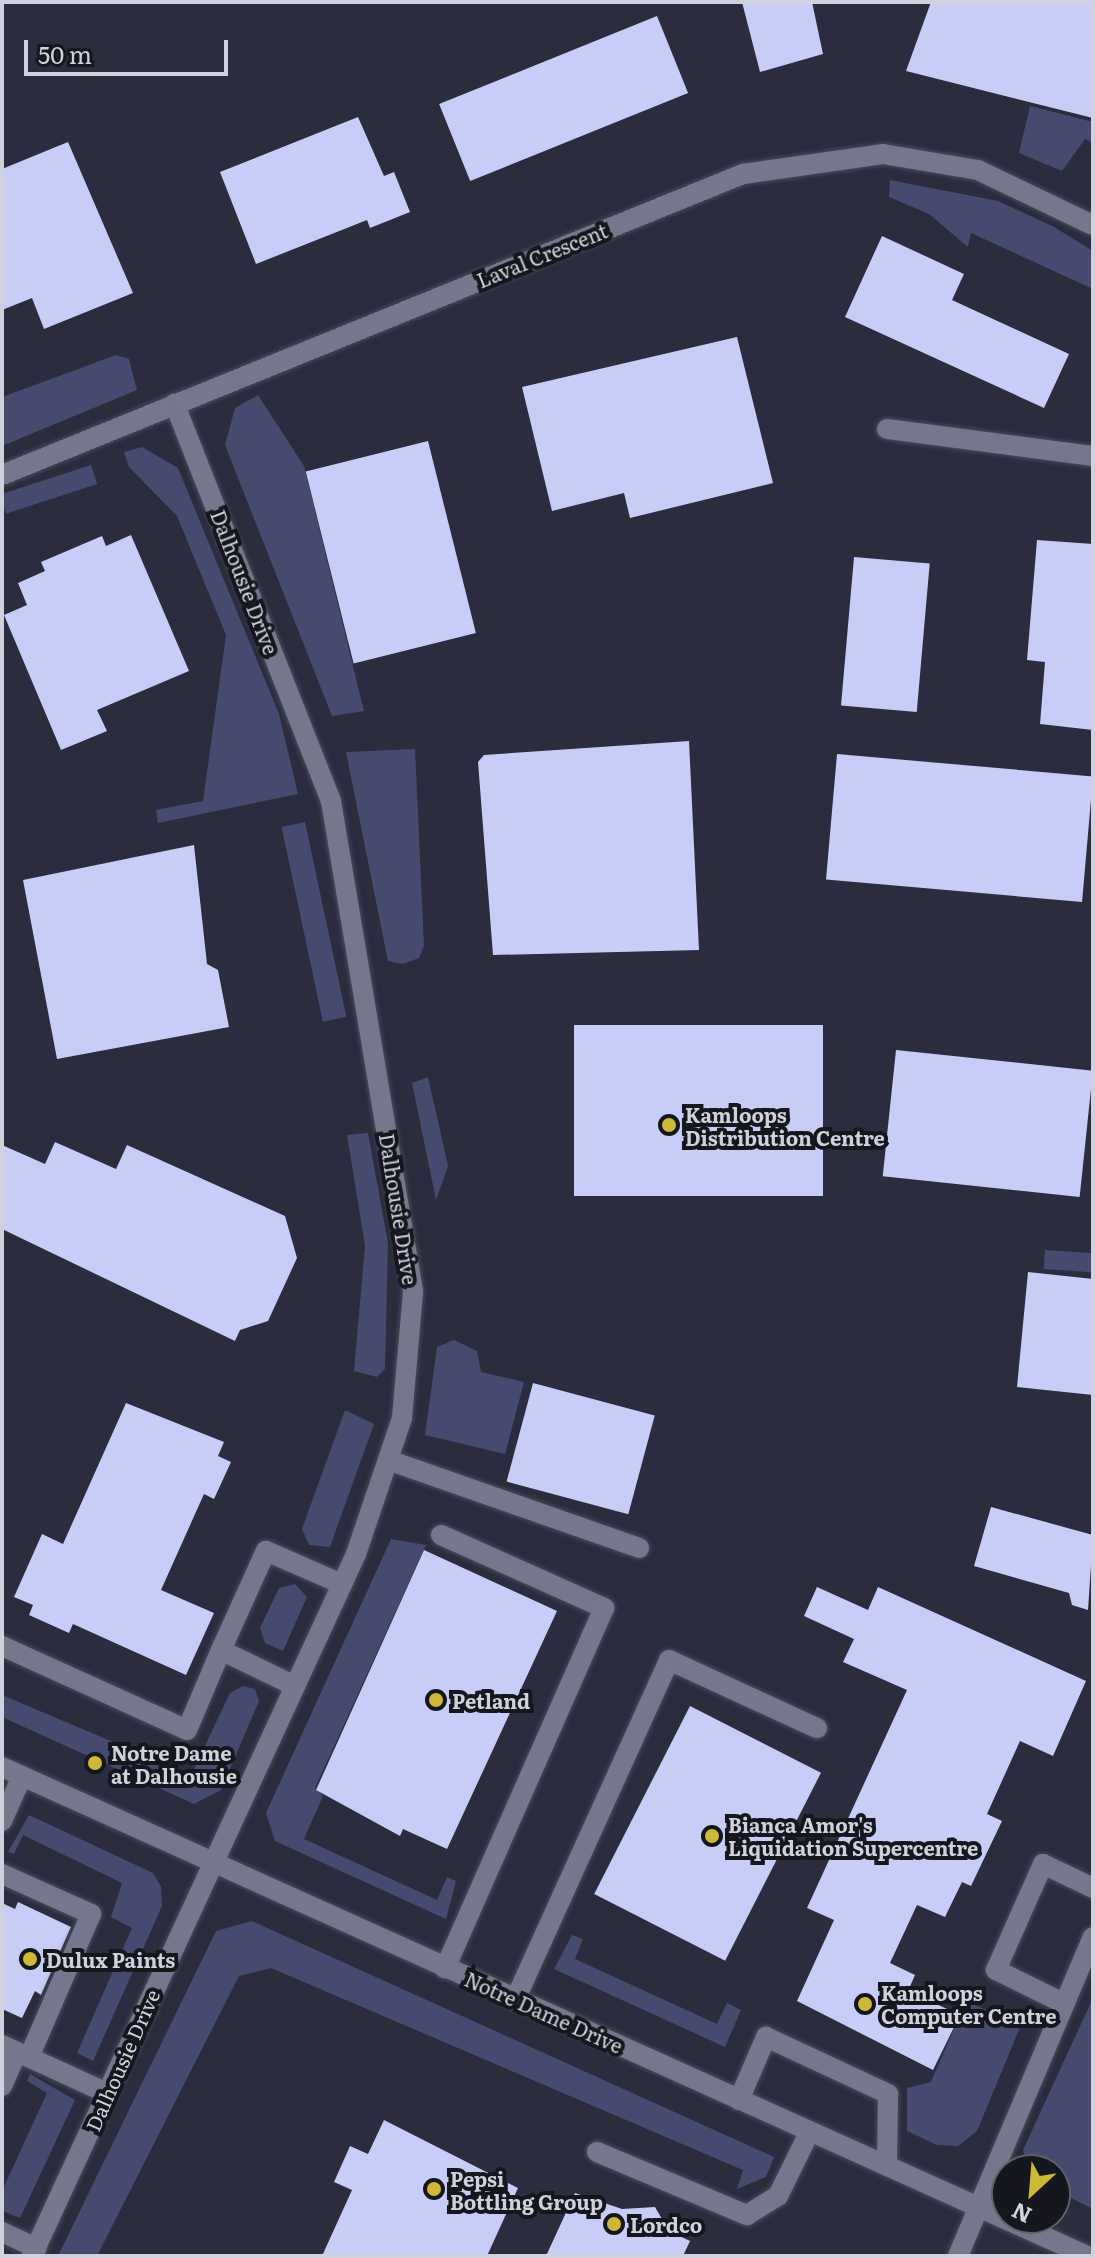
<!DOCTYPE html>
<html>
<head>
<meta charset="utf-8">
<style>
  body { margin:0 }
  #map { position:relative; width:1095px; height:2258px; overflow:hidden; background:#2b2d3e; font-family:Literata,serif }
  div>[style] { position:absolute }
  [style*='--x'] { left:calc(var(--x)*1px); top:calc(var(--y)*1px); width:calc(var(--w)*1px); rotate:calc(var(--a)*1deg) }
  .green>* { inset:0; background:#464a6f; transform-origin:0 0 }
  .building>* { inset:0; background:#c7cdf7; transform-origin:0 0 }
  .roads { filter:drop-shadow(0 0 2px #494b5a) drop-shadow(0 0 2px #494b5a) }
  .minor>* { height:20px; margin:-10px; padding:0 10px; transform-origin:10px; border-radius:10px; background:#75788d }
  .dots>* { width:22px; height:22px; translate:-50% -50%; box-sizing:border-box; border:4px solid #15161e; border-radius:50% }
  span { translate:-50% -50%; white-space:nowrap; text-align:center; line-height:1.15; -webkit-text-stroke:8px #15161e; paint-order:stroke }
  .street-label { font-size:20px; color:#cfd1dc }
  .poi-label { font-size:20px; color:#cfd1dc; font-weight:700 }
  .left { translate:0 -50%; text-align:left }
  .frame { position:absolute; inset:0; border:4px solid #cfd1dc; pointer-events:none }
  .north { position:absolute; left:991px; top:2154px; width:80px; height:80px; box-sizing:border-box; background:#15161e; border:2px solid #5f616a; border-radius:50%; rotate:206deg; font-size:22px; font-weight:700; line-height:32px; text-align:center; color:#cfd1dc }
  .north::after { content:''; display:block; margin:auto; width:28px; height:36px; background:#ceb837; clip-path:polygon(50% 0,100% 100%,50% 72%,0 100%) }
  .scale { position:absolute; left:24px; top:40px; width:204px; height:36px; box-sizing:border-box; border:4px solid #cfd1dc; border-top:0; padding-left:10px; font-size:24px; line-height:28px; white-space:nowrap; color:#cfd1dc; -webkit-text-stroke:6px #15161e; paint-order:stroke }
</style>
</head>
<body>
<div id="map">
  <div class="green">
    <div style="clip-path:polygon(1030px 106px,1093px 122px,1093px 143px,1085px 139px,1062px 171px,1019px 153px)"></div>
    <div style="clip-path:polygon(890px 180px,998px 201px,1054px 227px,1093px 251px,1093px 289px,971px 233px,968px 247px,929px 214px,889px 197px)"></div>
    <div style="clip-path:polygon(116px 355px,129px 359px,137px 390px,2px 446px,2px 397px)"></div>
    <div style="clip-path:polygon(258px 395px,304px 466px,364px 711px,332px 716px,225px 445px,235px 408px)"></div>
    <div style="clip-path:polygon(142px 447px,178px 468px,279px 714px,298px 794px,158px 823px,156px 810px,203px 801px,226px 635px,177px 516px,129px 467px,124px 452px)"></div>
    <div style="left:91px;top:465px;width:20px;height:96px;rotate:72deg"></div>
    <div style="clip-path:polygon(415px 749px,424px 946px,419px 958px,403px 964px,388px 961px,346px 752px)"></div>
    <div style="left:305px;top:822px;width:199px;height:24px;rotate:78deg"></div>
    <div style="clip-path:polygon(428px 1077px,448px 1166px,436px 1200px,412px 1083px)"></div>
    <div style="clip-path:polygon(368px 1133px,388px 1243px,385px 1369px,377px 1377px,354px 1371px,365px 1246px,347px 1135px)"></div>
    <div style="left:1045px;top:1250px;width:48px;height:19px;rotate:4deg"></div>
    <div style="clip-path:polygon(454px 1340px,477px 1351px,481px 1372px,524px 1382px,505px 1454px,425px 1435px,437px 1347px)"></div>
    <div style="clip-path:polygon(345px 1410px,374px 1424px,330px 1547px,309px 1545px,302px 1529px)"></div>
    <div style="clip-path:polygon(391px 1539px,426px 1545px,315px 1788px,323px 1796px,304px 1839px,437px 1900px,447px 1877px,456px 1881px,446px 1919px,275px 1841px,266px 1813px)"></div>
    <div style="clip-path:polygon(295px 1584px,307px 1597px,283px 1651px,265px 1643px,260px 1628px,279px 1588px)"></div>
    <div style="clip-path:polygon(243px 1686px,255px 1689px,259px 1701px,221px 1790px,194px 1804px,2px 1717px,2px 1695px,191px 1775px,230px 1693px)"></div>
    <div style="clip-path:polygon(29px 1815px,153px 1873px,161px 1887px,162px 1906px,93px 2061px,77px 2053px,132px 1928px,111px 1917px,122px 1883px,23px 1835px,14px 1854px,8px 1852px)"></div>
    <div style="clip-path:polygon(252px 1921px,774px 2157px,766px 2177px,737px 2189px,743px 2170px,271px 1968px,239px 1976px,97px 2256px,58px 2256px,216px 1931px)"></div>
    <div style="clip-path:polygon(572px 1935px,583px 1939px,575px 1959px,717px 2024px,727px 2003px,741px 2010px,725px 2047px,554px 1969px)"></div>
    <div style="clip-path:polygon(1093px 1998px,1092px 2068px,1093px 2209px,1055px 2190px,1055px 2170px,1029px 2170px,1023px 2150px)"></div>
    <div style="clip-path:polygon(966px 2001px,1021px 2025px,977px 2131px,958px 2146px,937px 2145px,907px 2131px,907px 2088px,931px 2082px)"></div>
    <div style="clip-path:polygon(30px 2074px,75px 2100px,20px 2218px,2px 2211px,2px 2191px,47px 2093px,27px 2081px)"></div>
  </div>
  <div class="building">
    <div style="clip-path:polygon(742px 2px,812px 2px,823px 54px,760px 72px)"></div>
    <div style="clip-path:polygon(931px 2px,1093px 2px,1093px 118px,906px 71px)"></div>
    <div style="left:657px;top:16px;width:83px;height:235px;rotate:68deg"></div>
    <div style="clip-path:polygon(358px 117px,384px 176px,394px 172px,410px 212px,370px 228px,367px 220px,256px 264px,220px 172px)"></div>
    <div style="clip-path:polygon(68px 142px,133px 293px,44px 329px,32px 298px,2px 310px,2px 169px)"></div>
    <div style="clip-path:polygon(882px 236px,964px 274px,952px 300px,1069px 354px,1044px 408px,845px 317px)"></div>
    <div style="clip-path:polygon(737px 337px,773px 483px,630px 518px,624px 493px,552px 511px,522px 387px)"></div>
    <div style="left:428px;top:441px;width:198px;height:126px;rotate:76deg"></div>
    <div style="clip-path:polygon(131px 535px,189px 671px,97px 710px,107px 731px,61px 750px,4px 615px,27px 605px,18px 583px,45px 571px,41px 562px,102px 536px,106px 546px)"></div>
    <div style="clip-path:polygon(1037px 540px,1093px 544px,1093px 730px,1040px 724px,1045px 662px,1027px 660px)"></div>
    <div style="left:854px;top:557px;width:76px;height:149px;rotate:5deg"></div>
    <div style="clip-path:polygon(689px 741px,699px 950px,493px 955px,478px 762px,484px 755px)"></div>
    <div style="left:837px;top:754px;width:257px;height:126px;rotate:5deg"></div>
    <div style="clip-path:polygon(194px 845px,207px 964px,218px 970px,229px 1027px,57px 1059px,23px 880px)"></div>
    <div style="left:823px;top:1025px;width:171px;height:249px;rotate:90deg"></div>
    <div style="left:896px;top:1050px;width:198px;height:127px;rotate:6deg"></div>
    <div style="clip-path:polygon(55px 1142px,116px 1169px,127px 1145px,285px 1216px,297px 1258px,268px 1321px,240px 1330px,235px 1341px,2px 1229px,2px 1145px,45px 1164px)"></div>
    <div style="clip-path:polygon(1028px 1272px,1093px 1279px,1093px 1395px,1017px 1387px)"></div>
    <div style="left:533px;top:1383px;width:126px;height:102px;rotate:15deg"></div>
    <div style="clip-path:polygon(126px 1403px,224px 1442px,218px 1456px,231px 1462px,214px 1499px,204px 1494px,161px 1590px,214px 1613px,186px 1675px,73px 1624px,69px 1633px,29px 1615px,33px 1605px,14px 1597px,42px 1534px,63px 1544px)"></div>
    <div style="clip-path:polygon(991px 1507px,1093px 1535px,1088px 1610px,1072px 1605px,1069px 1593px,974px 1566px)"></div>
    <div style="clip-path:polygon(424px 1550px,557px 1611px,447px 1849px,403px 1829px,400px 1836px,316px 1790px)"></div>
    <div style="clip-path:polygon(817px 1587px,868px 1610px,878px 1587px,1086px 1681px,1053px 1756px,1020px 1741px,987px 1814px,1002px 1821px,971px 1886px,962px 1882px,945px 1917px,917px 1905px,890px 1963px,915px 1975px,908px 1991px,960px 2015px,933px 2070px,797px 2001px,834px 1920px,807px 1908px,907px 1690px,843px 1662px,854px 1639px,804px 1616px)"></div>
    <div style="left:690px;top:1706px;width:147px;height:211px;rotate:27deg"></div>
    <div style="clip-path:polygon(18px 1902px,71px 1927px,41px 1995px,35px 1991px,22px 2018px,2px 2009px,2px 1903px,15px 1909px)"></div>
    <div style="clip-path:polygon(384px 2120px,518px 2188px,487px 2256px,322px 2256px,352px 2190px,334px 2182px,350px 2146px,368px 2154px)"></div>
    <div style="clip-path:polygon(575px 2193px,622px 2209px,655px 2207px,669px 2231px,690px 2241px,683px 2256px,546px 2256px)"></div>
  </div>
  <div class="roads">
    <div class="minor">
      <div style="--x:887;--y:429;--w:208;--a:7.5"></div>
      <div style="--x:2;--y:475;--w:800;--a:-22.11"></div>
      <div style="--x:743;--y:174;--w:141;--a:-8.1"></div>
      <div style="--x:883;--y:154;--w:96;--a:9.6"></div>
      <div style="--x:978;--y:170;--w:127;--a:25.6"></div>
      <div style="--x:388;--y:1460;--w:266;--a:19.3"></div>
      <div style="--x:441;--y:1535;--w:179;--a:24.1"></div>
      <div style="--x:604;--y:1608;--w:394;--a:113.8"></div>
      <div style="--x:2;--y:1646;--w:203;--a:24.4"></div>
      <div style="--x:187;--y:1730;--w:87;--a:-67"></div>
      <div style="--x:295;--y:1686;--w:82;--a:-154.1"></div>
      <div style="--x:221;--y:1650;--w:109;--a:-65.6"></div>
      <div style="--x:266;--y:1551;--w:83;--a:23.5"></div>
      <div style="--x:2;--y:1767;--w:1190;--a:24.26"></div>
      <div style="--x:2;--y:1821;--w:49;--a:-66"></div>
      <div style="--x:2;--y:1874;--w:98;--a:24.2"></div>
      <div style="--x:91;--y:1914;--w:156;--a:113.4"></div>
      <div style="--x:515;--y:2000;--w:373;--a:-65.6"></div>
      <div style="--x:669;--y:1660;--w:163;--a:24.7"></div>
      <div style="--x:1063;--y:2003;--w:75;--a:-153.8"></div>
      <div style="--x:996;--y:1970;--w:116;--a:-66.1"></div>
      <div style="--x:1043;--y:1864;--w:55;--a:25.6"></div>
      <div style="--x:2;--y:2045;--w:115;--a:24.6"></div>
      <div style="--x:2;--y:2086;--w:37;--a:-66"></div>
      <div style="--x:739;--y:2100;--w:69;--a:-66.8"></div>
      <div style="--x:766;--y:2037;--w:135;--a:25"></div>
      <div style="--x:888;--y:2094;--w:72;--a:90.8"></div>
      <div style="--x:597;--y:2152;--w:163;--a:22.8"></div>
      <div style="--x:747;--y:2215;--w:36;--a:-32"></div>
      <div style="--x:778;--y:2196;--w:72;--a:-63.8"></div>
      <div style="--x:2;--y:2232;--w:38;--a:25"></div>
      <div style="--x:32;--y:2256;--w:773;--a:-65.22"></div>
      <div style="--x:356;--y:1554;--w:144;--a:-71.3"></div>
      <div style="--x:402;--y:1418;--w:127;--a:-85"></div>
      <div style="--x:413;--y:1291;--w:497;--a:-99.5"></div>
      <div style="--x:331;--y:801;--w:427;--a:-111.5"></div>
      <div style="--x:958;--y:2256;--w:346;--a:-67.1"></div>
    </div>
  </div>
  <div class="dots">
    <div style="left:669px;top:1125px;background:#ceb837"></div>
    <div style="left:436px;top:1700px;background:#ceb837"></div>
    <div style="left:95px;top:1763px;background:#ceb837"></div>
    <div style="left:712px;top:1836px;background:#ceb837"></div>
    <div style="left:30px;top:1959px;background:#ceb837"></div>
    <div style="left:865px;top:2004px;background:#ceb837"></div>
    <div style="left:434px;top:2189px;background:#ceb837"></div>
    <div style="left:614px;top:2224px;background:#ceb837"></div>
  </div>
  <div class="street-label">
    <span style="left:542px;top:255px;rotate:-22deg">Laval Crescent</span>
    <span style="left:245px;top:582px;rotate:69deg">Dalhousie Drive</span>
    <span style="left:399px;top:1209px;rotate:81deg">Dalhousie Drive</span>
    <span style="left:544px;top:2012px;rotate:24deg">Notre Dame Drive</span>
    <span style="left:122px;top:2060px;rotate:-66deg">Dalhousie Drive</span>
  </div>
  <div class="poi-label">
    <span class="left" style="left:685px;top:1126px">Kamloops<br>Distribution Centre</span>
    <span class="left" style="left:452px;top:1700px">Petland</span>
    <span class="left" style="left:111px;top:1764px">Notre Dame<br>at Dalhousie</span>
    <span class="left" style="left:728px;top:1836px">Bianca Amor's<br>Liquidation Supercentre</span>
    <span class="left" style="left:46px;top:1959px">Dulux Paints</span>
    <span class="left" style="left:881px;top:2004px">Kamloops<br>Computer Centre</span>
    <span class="left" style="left:450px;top:2190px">Pepsi<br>Bottling Group</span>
    <span class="left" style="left:630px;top:2224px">Lordco</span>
  </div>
  <div class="frame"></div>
  <div class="north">N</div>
  <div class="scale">50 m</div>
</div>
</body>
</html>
